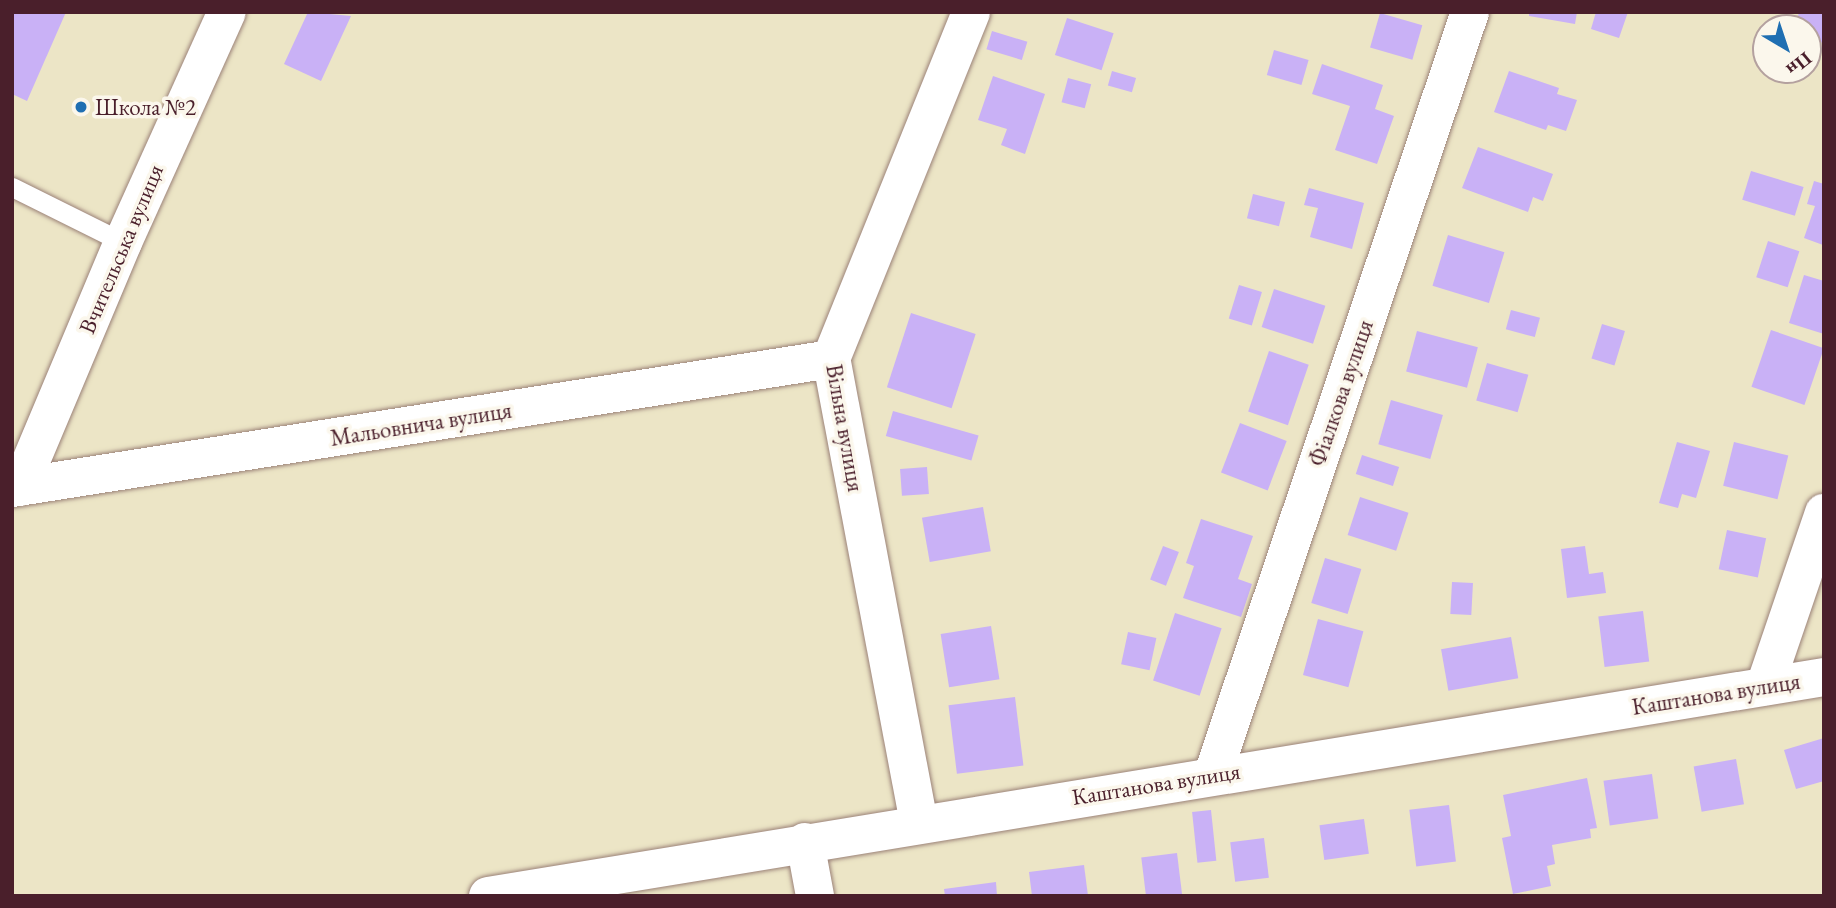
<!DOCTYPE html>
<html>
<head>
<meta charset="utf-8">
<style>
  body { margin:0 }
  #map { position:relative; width:1836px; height:908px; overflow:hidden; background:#ece5c6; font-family:"EB Garamond",serif }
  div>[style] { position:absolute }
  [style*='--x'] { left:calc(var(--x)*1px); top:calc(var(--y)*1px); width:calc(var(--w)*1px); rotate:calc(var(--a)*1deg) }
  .building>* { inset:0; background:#c9b1f6; transform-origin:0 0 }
  .roads { filter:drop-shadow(0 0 2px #9b8278) drop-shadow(0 0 2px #9b8278) }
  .lane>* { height:19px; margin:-9.5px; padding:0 9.5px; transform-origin:9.5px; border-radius:9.5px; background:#fff }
  .street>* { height:38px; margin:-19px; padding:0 19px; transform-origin:19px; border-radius:19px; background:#fff }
  .dots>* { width:19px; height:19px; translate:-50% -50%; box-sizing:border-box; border:4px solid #fbf7ec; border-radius:50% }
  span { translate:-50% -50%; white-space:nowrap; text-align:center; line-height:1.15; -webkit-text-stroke:7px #fbf7ec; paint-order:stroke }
  .poi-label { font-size:23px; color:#4a1f2b }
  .left { translate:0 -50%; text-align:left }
  .street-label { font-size:23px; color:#4a1f2b }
  .frame { position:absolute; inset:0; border:14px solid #4a1f2b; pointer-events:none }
  .north { position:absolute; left:1752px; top:14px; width:70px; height:70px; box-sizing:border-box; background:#fbf7ec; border:2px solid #b4a19f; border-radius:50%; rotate:141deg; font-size:19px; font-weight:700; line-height:28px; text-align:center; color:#4a1f2b }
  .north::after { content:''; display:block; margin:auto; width:24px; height:32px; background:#1f6fb2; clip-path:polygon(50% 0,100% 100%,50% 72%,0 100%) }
</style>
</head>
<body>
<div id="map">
  <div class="building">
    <div style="clip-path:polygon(12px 12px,66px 12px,27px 101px,12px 94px)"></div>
    <div style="clip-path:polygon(308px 12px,351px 16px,321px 81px,284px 64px)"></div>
    <div style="clip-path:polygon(1529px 12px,1577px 12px,1575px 24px,1529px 16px)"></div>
    <div style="clip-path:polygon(1596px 12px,1628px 12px,1619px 38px,1591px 29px)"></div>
    <div style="clip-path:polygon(1799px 12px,1824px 12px,1824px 43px,1808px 40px,1808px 28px,1795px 28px)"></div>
    <div style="left:1380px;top:13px;width:44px;height:36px;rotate:16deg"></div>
    <div style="left:1067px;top:18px;width:49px;height:39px;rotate:18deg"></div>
    <div style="left:992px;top:31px;width:37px;height:19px;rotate:17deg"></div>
    <div style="left:1274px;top:50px;width:36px;height:26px;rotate:16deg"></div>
    <div style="clip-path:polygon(1322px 64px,1383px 85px,1375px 109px,1394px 116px,1377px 164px,1335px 150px,1350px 106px,1312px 94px)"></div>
    <div style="left:1112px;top:71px;width:25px;height:15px;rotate:16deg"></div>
    <div style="clip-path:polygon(1509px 71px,1559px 88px,1557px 94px,1577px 100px,1566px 131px,1548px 125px,1546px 130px,1494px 112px)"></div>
    <div style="clip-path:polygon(993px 76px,1045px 94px,1025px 154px,1001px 145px,1007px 129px,978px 120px)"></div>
    <div style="left:1068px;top:78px;width:24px;height:25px;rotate:15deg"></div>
    <div style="clip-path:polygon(1478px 147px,1553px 174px,1543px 201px,1533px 197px,1528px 212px,1462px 188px)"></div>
    <div style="left:1751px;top:171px;width:55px;height:30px;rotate:17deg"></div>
    <div style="clip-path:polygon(1814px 181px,1824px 184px,1823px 245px,1804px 238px,1815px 206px,1807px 204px)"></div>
    <div style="clip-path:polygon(1309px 188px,1364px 203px,1352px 249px,1310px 237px,1318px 208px,1304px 205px)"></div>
    <div style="left:1253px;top:194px;width:33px;height:25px;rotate:14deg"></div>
    <div style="left:1448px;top:235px;width:59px;height:53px;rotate:17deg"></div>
    <div style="left:1768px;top:241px;width:33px;height:38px;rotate:18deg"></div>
    <div style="clip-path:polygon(1804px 275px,1824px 281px,1824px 334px,1789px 323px)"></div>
    <div style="left:1239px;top:285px;width:24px;height:35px;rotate:17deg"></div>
    <div style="left:1274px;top:289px;width:54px;height:40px;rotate:18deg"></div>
    <div style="left:1511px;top:310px;width:30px;height:20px;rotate:15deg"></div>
    <div style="left:911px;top:313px;width:68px;height:78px;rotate:18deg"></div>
    <div style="left:1602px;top:324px;width:24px;height:36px;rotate:17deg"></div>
    <div style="left:1771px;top:330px;width:56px;height:60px;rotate:19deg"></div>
    <div style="left:1417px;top:331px;width:63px;height:42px;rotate:15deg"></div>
    <div style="left:1269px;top:351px;width:42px;height:64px;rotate:19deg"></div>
    <div style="left:1487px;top:363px;width:43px;height:39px;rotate:16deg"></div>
    <div style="left:1391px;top:400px;width:54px;height:46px;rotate:16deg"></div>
    <div style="left:893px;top:411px;width:89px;height:26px;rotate:16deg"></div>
    <div style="left:1240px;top:423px;width:50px;height:53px;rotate:21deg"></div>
    <div style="clip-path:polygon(1677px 442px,1710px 451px,1696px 498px,1682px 494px,1678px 508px,1659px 503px)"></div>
    <div style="left:1734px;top:442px;width:56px;height:45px;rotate:14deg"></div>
    <div style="left:1362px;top:455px;width:39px;height:20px;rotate:18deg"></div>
    <div style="left:927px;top:467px;width:27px;height:27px;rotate:86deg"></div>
    <div style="left:1360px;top:497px;width:51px;height:40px;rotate:18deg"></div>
    <div style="left:983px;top:507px;width:45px;height:62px;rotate:80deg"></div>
    <div style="clip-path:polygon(1201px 519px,1253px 536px,1238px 579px,1252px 584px,1241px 617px,1183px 598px,1194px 566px,1186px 563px)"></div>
    <div style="left:1727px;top:530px;width:40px;height:40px;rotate:12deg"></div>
    <div style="left:1163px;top:546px;width:17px;height:36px;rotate:21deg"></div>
    <div style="clip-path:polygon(1585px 546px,1589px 574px,1603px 572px,1606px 593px,1567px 598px,1561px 549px)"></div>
    <div style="left:1325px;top:558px;width:38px;height:47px;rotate:17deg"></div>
    <div style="left:1452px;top:582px;width:21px;height:32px;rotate:3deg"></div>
    <div style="left:1643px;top:611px;width:51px;height:45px;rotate:83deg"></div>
    <div style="left:1175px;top:613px;width:49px;height:71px;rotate:18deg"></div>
    <div style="left:1318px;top:619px;width:47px;height:58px;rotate:15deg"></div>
    <div style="left:991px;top:626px;width:54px;height:51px;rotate:81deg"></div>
    <div style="left:1128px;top:632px;width:29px;height:33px;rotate:12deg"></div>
    <div style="left:1511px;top:637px;width:42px;height:71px;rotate:80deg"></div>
    <div style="left:1015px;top:697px;width:69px;height:67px;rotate:83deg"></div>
    <div style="clip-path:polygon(1824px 738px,1824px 781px,1796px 789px,1784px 750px)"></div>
    <div style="left:1736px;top:759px;width:46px;height:43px;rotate:80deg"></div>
    <div style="left:1652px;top:774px;width:45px;height:49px;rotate:82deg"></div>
    <div style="clip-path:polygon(1587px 778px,1597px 828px,1590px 829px,1591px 838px,1552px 845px,1555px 864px,1547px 866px,1551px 886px,1513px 894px,1502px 838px,1511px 836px,1503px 795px)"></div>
    <div style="left:1449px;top:805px;width:57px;height:40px;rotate:83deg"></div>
    <div style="left:1211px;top:810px;width:51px;height:19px;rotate:84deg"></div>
    <div style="left:1364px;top:819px;width:35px;height:45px;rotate:82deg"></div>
    <div style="left:1264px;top:838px;width:40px;height:34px;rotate:83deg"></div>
    <div style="left:1177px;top:853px;width:43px;height:36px;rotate:83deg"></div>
    <div style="clip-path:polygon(1084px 865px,1088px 896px,1032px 896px,1029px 872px)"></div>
    <div style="clip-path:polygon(996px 882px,997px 896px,945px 896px,944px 889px)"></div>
  </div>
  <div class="roads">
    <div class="lane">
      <div style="--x:12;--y:187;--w:124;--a:26.4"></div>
    </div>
    <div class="street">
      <div style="--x:20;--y:487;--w:266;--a:-67.2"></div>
      <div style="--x:123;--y:242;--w:252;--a:-65.7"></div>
      <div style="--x:12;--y:488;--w:829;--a:-8.95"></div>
      <div style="--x:1765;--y:686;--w:183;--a:-71.2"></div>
      <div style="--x:1213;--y:774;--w:804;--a:-71.36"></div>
      <div style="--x:919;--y:823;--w:472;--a:-100.7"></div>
      <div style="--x:831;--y:359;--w:374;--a:-68"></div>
      <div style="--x:805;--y:842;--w:55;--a:79.5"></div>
      <div style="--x:488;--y:896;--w:1354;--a:-9.31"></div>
    </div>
  </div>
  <div class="dots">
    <div style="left:81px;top:107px;background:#1f6fb2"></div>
  </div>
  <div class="poi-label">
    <span class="left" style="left:95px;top:107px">Школа №2</span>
  </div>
  <div class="street-label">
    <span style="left:121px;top:249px;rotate:-67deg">Вчительська вулиця</span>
    <span style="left:1341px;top:393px;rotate:-71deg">Фіалкова вулиця</span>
    <span style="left:421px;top:424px;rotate:-9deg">Мальовнича вулиця</span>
    <span style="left:845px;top:428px;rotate:80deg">Вільна вулиця</span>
    <span style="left:1716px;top:694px;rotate:-9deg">Каштанова вулиця</span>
    <span style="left:1156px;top:784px;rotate:-9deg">Каштанова вулиця</span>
  </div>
  <div class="frame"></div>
  <div class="north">Пн</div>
</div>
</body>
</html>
